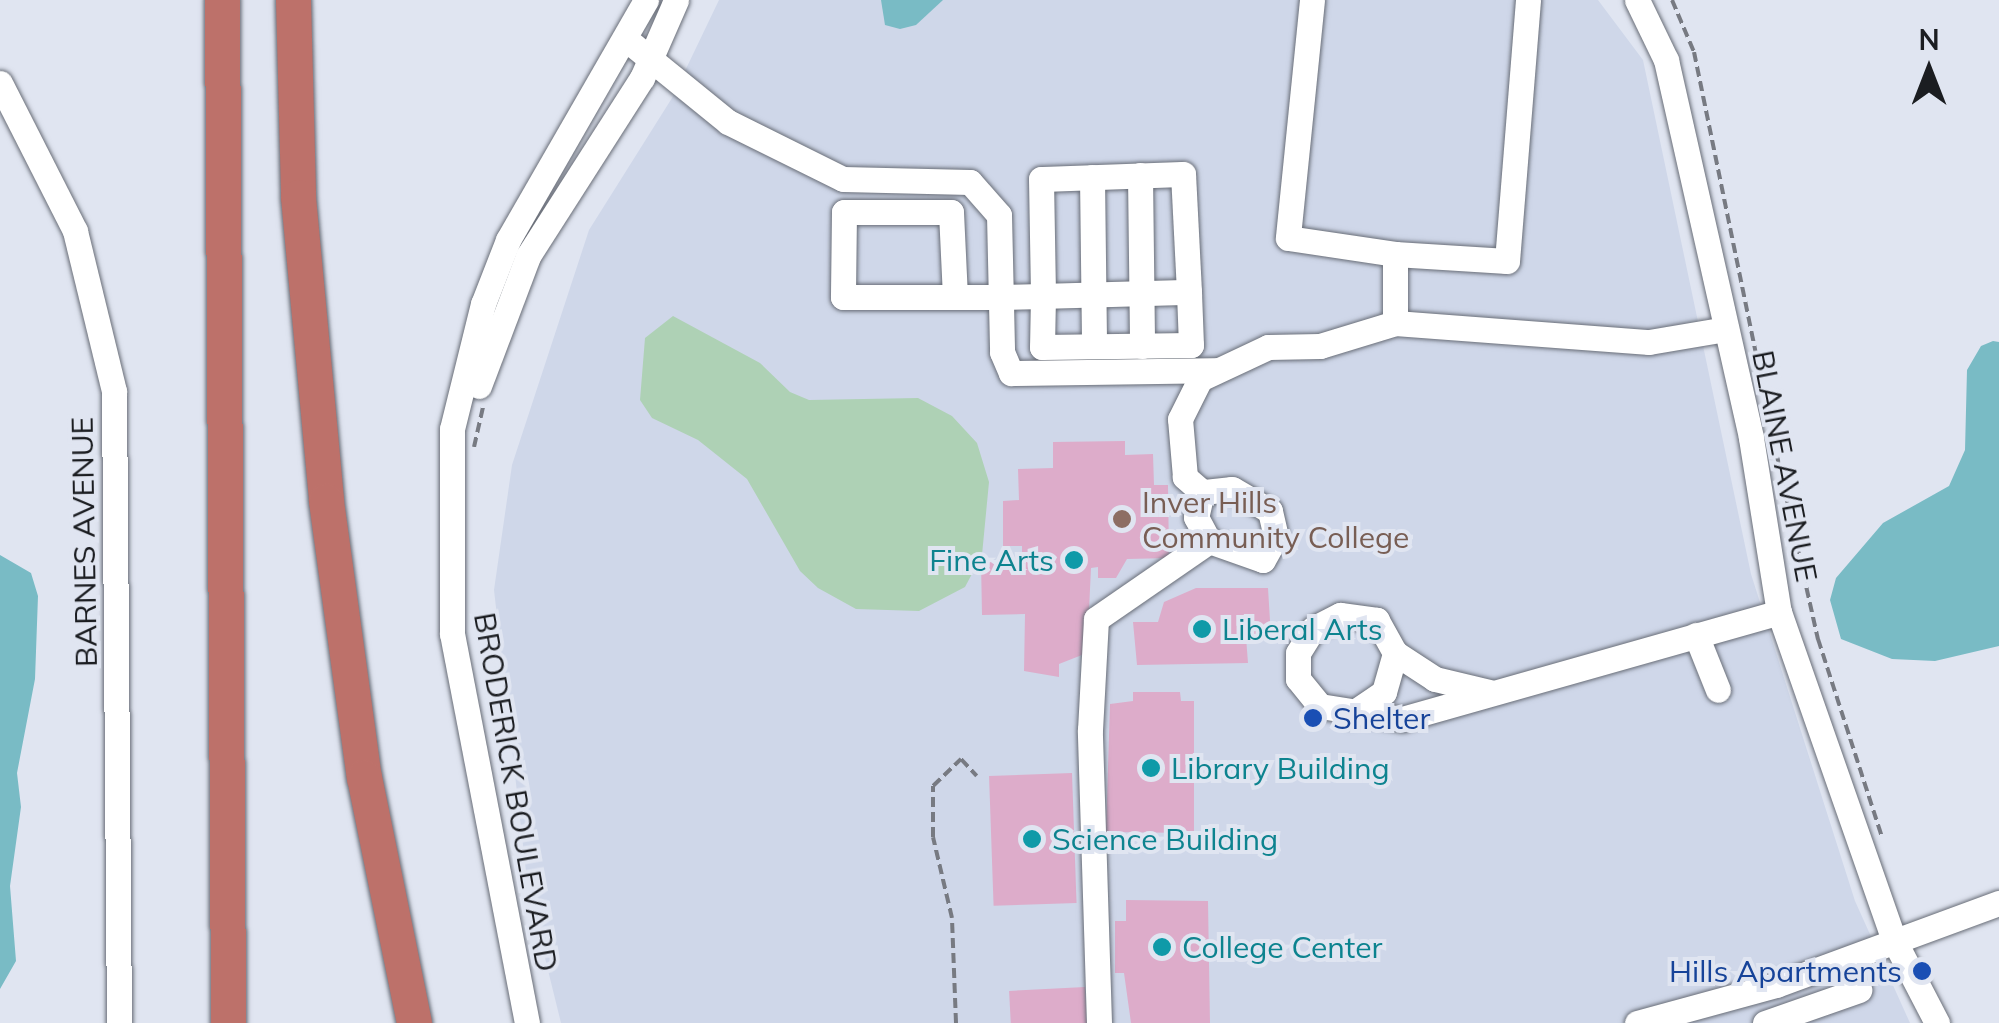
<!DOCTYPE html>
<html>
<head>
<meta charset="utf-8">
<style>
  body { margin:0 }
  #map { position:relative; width:1999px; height:1023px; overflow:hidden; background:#e0e5f1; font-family:Mulish,sans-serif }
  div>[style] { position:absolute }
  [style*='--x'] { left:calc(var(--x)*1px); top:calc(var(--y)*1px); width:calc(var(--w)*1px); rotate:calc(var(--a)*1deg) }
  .built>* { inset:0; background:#cfd7e9 }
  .green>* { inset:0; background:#aed1b5 }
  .water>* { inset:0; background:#79bbc5 }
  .building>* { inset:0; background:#ddacca; transform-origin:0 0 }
  .path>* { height:4px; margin-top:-2px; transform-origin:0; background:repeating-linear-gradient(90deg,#777a82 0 10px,transparent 0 15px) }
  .roads { filter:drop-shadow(0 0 2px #686d77) drop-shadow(0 0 2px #686d77) }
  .minor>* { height:25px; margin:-12.5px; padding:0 12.5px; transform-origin:12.5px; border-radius:12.5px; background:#fff }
  .highway>* { height:35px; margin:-17.5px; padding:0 17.5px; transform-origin:17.5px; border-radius:17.5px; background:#bd716a }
  .dots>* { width:28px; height:28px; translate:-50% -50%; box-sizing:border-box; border:5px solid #e0e5f1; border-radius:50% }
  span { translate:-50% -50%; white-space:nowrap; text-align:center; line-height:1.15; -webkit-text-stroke:8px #e0e5f1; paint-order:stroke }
  .street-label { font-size:30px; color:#1b1d21 }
  .education-label { font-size:30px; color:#785e54 }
  .left { translate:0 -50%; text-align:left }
  .culture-label { font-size:30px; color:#0d838f }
  .right { translate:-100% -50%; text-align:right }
  .transit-label { font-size:30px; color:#164399 }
  .north { position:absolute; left:1879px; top:20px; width:100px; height:100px; -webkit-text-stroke:8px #e0e5f1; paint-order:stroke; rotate:0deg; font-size:28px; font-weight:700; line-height:40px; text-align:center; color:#1b1d21 }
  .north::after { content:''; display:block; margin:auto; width:35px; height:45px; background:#1b1d21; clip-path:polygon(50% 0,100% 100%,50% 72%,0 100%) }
</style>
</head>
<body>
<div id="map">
  <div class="built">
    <div style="clip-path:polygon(719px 0,1598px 0,1643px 60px,1751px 574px,1855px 901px,1910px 1023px,561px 1023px,528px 889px,494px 590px,512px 465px,589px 230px,672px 98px)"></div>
  </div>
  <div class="green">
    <div style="clip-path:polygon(673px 316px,760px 363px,790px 392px,809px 400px,918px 398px,952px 416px,977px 443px,989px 482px,982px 555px,965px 587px,919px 611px,856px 609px,818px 588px,800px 571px,747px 479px,698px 440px,652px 418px,640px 400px,645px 338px)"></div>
  </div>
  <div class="water">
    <div style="clip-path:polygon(881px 0,943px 0,916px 25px,900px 29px,885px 25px)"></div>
    <div style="clip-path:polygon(1993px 341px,1999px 342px,1999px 646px,1935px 661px,1892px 659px,1841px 639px,1830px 600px,1836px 578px,1883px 523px,1949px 486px,1965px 450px,1967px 370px,1981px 346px)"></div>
    <div style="clip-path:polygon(0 555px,31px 573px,38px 596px,35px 679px,17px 773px,21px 807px,10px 886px,16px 961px,0 989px)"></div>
  </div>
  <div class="building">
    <div style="clip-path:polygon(1125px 441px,1125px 455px,1153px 454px,1154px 485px,1168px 485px,1169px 558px,1127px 559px,1116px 578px,1098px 578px,1098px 567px,1091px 568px,1087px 653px,1059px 664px,1059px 677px,1024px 671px,1025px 614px,982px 615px,981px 562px,1022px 561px,1022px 546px,1003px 546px,1003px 501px,1019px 500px,1018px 469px,1053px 468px,1053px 442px)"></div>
    <div style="clip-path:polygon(1196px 588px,1268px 588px,1271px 637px,1246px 637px,1248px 663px,1137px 665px,1133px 622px,1158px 622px,1164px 602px)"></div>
    <div style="clip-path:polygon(1133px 692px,1180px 692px,1181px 701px,1194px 701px,1194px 833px,1106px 832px,1110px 704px,1133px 701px)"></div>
    <div style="left:1072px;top:773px;width:130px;height:83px;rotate:88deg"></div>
    <div style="clip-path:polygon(1126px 900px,1208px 901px,1210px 1023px,1131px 1023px,1124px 973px,1115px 973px,1115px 921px,1126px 921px)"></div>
    <div style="left:1085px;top:987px;width:36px;height:76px;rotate:87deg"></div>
  </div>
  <div class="path">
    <div style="--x:1672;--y:0;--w:56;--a:67.1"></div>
    <div style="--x:1694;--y:52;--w:334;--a:78.4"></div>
    <div style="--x:474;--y:447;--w:41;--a:-77.3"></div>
    <div style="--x:1777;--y:456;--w:188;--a:77.4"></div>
    <div style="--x:1818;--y:639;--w:208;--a:72.1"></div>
    <div style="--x:956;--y:1023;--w:105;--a:-92.2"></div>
    <div style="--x:952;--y:918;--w:83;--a:-103.2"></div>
    <div style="--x:933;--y:837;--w:51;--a:-90"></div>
    <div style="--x:933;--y:786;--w:39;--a:-44"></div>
    <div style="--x:961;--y:759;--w:23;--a:47"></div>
  </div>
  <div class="roads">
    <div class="minor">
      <div style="--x:1312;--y:0;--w:239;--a:95.8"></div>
      <div style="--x:1288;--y:238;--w:108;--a:8.5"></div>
      <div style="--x:1395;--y:254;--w:112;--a:3.6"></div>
      <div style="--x:1507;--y:261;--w:262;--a:-85.4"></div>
      <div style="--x:1637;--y:0;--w:67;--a:64.2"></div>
      <div style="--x:1666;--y:60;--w:387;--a:77.3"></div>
      <div style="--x:1751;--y:438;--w:176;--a:80.9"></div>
      <div style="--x:1779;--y:612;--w:345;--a:70.7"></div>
      <div style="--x:1893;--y:938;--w:96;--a:62.6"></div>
      <div style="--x:627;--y:40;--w:130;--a:39.1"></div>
      <div style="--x:728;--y:122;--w:128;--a:26.4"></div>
      <div style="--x:843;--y:179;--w:127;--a:1.4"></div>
      <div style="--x:970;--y:182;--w:44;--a:48.7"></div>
      <div style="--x:999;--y:215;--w:137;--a:88.7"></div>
      <div style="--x:1002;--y:352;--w:23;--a:67"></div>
      <div style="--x:1011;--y:373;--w:205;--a:-0.8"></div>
      <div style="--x:0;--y:83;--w:166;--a:63.1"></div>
      <div style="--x:75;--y:231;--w:165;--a:76.3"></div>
      <div style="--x:114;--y:391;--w:632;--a:89.55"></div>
      <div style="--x:1140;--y:175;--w:171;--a:89.3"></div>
      <div style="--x:1092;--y:177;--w:169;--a:89.3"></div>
      <div style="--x:1395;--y:254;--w:69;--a:90"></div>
      <div style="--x:955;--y:297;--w:85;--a:-92.7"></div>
      <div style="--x:951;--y:212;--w:107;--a:180"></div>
      <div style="--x:844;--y:212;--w:85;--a:90.7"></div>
      <div style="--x:843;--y:297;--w:158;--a:0"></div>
      <div style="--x:1001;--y:297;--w:42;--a:-1.4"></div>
      <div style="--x:1043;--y:296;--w:146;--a:-1.6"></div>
      <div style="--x:1189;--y:292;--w:118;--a:-92.9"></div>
      <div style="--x:1183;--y:174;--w:142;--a:178"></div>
      <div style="--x:1041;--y:179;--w:117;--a:89"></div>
      <div style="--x:1043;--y:296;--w:51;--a:91.1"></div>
      <div style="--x:1042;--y:347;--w:149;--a:-0.8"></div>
      <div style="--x:1191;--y:345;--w:53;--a:-92.2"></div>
      <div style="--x:479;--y:386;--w:139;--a:-69.3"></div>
      <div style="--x:528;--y:256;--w:211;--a:-57.4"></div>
      <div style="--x:642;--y:78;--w:85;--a:-66.4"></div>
      <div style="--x:1202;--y:492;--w:26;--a:103"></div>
      <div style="--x:1196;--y:517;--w:27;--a:62"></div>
      <div style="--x:1209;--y:541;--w:57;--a:19.4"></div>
      <div style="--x:1263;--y:560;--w:26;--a:-61"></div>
      <div style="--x:1276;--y:537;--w:27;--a:-103"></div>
      <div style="--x:1270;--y:511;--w:44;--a:-149.9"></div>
      <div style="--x:1232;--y:489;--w:30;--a:174"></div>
      <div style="--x:1202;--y:492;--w:23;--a:-139"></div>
      <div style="--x:1185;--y:477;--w:58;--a:-94.9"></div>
      <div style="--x:1180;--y:419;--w:45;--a:-63.4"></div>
      <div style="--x:1200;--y:379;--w:75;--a:-25.2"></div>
      <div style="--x:1268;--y:347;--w:52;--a:-1.1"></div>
      <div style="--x:1320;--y:346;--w:78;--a:-17"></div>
      <div style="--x:1395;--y:323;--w:255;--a:4.3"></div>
      <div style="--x:1649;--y:342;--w:78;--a:-9.6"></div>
      <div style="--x:1696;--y:635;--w:59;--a:68.2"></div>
      <div style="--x:1489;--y:692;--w:56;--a:-166.5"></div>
      <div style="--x:1435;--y:679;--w:48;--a:-147"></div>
      <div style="--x:1395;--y:653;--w:38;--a:-119"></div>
      <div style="--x:1377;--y:620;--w:37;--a:-172"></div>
      <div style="--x:1340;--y:615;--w:30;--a:153"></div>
      <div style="--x:1313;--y:629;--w:28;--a:122"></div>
      <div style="--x:1298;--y:653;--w:26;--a:90"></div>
      <div style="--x:1298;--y:679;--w:35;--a:51"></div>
      <div style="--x:1320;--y:706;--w:83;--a:9"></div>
      <div style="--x:1402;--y:719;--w:392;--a:-15.8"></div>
      <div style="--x:1350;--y:715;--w:41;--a:-34.1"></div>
      <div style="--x:1384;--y:692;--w:41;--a:-74.2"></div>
      <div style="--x:527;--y:1023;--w:396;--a:-100.9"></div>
      <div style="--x:452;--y:634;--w:205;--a:-90"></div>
      <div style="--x:452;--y:429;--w:129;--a:-76.1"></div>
      <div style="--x:483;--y:304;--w:69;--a:-68.7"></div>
      <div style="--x:508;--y:240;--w:277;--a:-60.1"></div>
      <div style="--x:1099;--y:1023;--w:293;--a:-91.8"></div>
      <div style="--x:1090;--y:730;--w:111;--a:-86.9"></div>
      <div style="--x:1096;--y:619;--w:137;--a:-34.6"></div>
      <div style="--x:1637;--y:1023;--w:144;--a:-15.3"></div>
      <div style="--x:1776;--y:985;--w:238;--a:-20.2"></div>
      <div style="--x:1765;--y:1023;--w:100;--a:-19.3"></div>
    </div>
    <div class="highway">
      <div style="--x:222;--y:0;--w:1023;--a:89.66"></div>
      <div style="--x:293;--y:0;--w:197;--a:88.5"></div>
      <div style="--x:298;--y:197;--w:305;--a:84.7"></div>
      <div style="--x:326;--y:501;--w:279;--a:82.2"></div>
      <div style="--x:364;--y:777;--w:251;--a:78.5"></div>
    </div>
  </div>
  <div class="dots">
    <div style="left:1122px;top:519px;background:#8d6e63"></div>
    <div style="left:1074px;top:560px;background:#0f9aa8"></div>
    <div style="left:1202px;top:629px;background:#0f9aa8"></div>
    <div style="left:1313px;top:718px;background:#1a4fb4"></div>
    <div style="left:1151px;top:768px;background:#0f9aa8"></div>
    <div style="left:1032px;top:839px;background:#0f9aa8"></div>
    <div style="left:1162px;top:947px;background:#0f9aa8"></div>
    <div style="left:1922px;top:971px;background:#1a4fb4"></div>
  </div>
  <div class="street-label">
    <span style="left:1785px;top:466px;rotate:79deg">BLAINE AVENUE</span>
    <span style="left:84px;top:542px;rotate:-91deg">BARNES AVENUE</span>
    <span style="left:516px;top:792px;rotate:80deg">BRODERICK BOULEVARD</span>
  </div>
  <div class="education-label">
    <span class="left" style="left:1142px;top:519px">Inver Hills<br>Community College</span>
  </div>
  <div class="culture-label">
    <span class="right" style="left:1054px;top:560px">Fine Arts</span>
    <span class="left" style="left:1222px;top:629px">Liberal Arts</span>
    <span class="left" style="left:1171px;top:768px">Library Building</span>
    <span class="left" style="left:1052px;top:839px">Science Building</span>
    <span class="left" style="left:1182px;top:947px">College Center</span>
  </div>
  <div class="transit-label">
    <span class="left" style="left:1333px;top:718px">Shelter</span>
    <span class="right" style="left:1902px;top:971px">Hills Apartments</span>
  </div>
  <div class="north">N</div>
</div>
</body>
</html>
